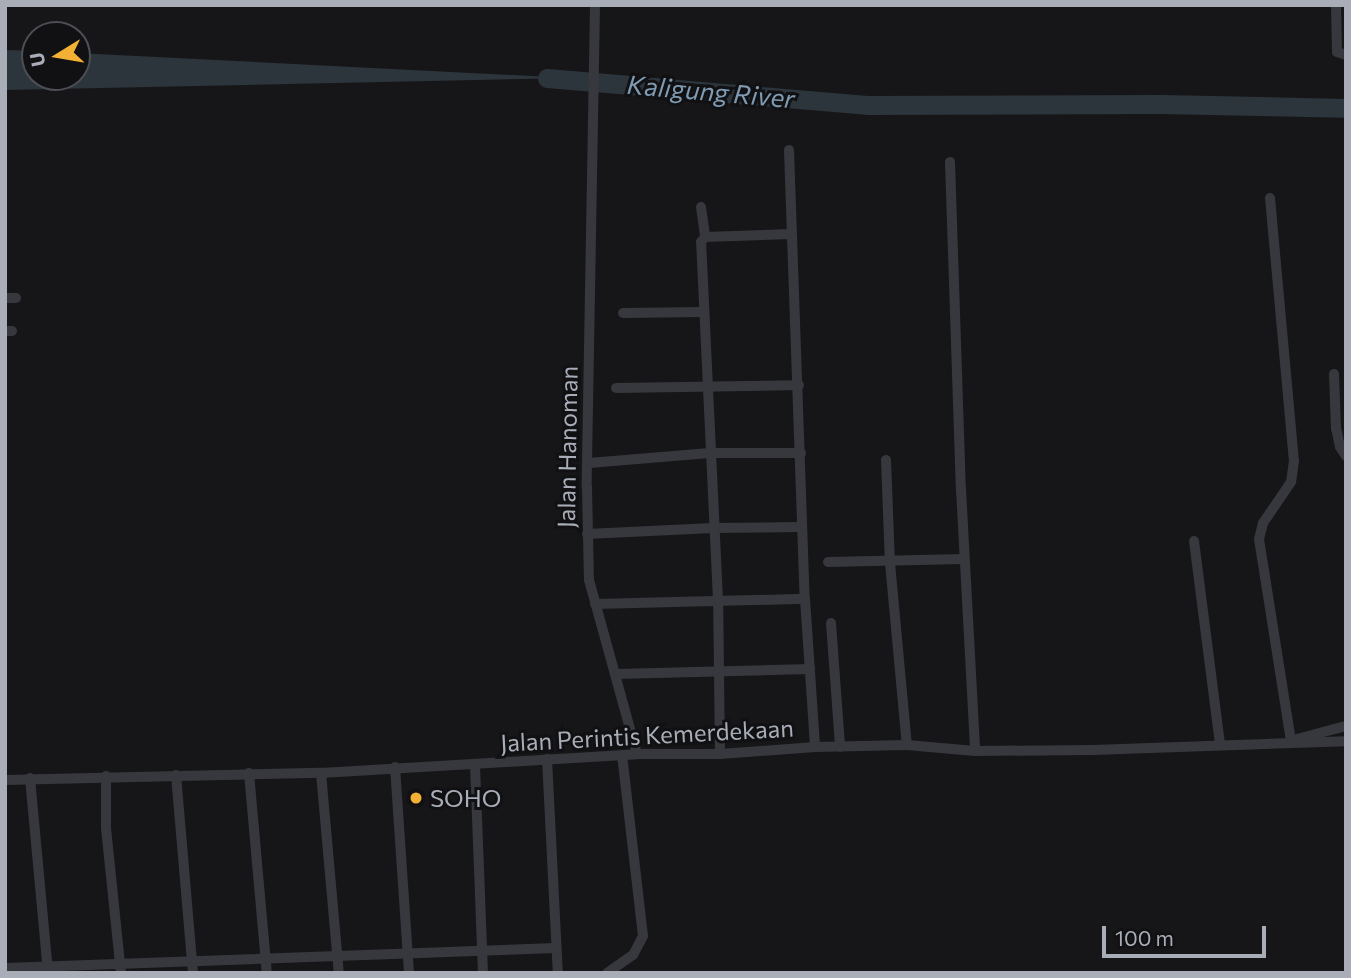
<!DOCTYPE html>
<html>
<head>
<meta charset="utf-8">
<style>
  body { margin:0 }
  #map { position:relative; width:1351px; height:978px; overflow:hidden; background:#161618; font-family:Commissioner,sans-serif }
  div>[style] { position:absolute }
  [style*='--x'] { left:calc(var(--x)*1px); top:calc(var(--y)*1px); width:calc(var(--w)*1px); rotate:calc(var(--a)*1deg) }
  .water>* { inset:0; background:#2c353c }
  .river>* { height:19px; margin:-9.5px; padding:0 9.5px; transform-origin:9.5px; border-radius:9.5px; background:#2c353c }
  .minor>* { height:10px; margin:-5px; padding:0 5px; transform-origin:5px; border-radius:5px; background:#37383d }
  .dots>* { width:19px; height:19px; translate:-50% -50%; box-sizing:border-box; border:4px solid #111113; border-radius:50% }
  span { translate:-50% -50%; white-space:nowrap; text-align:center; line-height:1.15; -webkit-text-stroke:6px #111113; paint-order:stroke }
  .street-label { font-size:24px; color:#a8adb8 }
  .poi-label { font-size:24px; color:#a8adb8 }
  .left { translate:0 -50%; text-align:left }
  .water-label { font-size:26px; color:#7f9bb3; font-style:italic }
  .frame { position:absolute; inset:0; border:7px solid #a8adb8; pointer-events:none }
  .north { position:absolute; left:21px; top:21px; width:70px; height:70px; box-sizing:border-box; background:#111113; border:2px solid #4d4f55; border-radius:50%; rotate:259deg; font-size:19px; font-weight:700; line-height:28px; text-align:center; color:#a8adb8 }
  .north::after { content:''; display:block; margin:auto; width:24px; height:32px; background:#f2b134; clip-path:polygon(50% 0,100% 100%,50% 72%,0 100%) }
  .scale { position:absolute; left:1102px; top:926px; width:164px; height:32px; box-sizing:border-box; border:4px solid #a8adb8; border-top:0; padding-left:9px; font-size:21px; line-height:24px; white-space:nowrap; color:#a8adb8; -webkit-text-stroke:5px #111113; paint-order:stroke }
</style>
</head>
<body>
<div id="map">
  <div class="water">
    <div style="clip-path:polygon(5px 50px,35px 51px,35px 77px,77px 77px,77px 53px,571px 78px,5px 90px)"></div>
  </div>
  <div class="river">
    <div style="--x:547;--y:78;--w:321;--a:4.8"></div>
    <div style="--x:867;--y:105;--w:294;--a:-0.2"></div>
    <div style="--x:1161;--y:104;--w:185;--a:1.2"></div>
  </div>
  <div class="minor">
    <div style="--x:595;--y:5;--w:482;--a:91"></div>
    <div style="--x:587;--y:487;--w:93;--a:88.8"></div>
    <div style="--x:589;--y:580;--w:180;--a:74.6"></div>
    <div style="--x:1336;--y:5;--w:47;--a:88.8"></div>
    <div style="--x:1337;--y:52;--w:9;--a:18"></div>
    <div style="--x:789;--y:150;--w:449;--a:88"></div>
    <div style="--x:805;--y:599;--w:148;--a:86.1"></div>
    <div style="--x:950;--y:162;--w:327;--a:88.1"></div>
    <div style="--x:961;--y:489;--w:262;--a:86.9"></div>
    <div style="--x:1270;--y:198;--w:264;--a:84.8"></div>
    <div style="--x:1294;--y:461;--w:21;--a:98"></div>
    <div style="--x:1291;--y:482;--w:50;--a:124.3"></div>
    <div style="--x:1263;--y:523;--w:16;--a:104"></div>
    <div style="--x:1259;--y:539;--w:205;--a:81"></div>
    <div style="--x:701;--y:207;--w:30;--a:82"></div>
    <div style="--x:5;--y:298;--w:11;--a:0"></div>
    <div style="--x:623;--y:313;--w:80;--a:-0.7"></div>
    <div style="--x:5;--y:331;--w:7;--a:0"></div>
    <div style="--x:1334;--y:374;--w:54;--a:87.9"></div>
    <div style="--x:1336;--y:428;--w:19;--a:78"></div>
    <div style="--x:1340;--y:447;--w:11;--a:56"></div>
    <div style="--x:616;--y:388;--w:183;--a:-0.9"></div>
    <div style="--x:886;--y:460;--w:103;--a:87.8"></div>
    <div style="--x:890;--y:563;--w:183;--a:84.7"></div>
    <div style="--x:589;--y:463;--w:121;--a:-4.7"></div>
    <div style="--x:710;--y:453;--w:91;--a:0"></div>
    <div style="--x:587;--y:534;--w:126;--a:-2.7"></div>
    <div style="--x:713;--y:528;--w:89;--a:-0.6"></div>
    <div style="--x:1194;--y:541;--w:205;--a:82.7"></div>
    <div style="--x:828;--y:562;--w:136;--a:-1.3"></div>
    <div style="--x:595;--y:604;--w:210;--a:-1.4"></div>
    <div style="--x:831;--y:623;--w:124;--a:85.8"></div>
    <div style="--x:617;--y:674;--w:193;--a:-1.5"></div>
    <div style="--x:1297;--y:739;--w:51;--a:-14.9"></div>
    <div style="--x:720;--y:754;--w:154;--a:-90.7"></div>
    <div style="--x:718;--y:600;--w:358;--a:-92.7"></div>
    <div style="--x:701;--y:242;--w:6;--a:-51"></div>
    <div style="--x:705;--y:237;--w:86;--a:-2"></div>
    <div style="--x:547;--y:759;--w:214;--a:87.1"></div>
    <div style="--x:475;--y:765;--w:208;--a:87.8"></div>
    <div style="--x:395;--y:767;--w:206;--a:86.1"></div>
    <div style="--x:249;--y:773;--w:201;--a:84.9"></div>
    <div style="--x:321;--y:773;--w:201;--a:84.9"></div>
    <div style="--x:176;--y:775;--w:199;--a:85.1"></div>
    <div style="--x:106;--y:776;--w:52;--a:90"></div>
    <div style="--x:106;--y:828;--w:146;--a:84.1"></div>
    <div style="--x:30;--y:778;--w:194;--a:84.7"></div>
    <div style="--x:5;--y:780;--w:316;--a:-1.3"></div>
    <div style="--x:321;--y:773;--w:317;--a:-3.4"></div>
    <div style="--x:637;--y:754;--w:83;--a:0"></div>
    <div style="--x:720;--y:754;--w:95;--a:-4.2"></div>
    <div style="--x:815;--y:747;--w:92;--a:-1.2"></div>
    <div style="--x:907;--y:745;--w:68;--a:5"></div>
    <div style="--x:975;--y:751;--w:118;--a:-0.5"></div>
    <div style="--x:1093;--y:750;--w:253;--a:-2"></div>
    <div style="--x:5;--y:968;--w:551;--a:-2.08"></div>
    <div style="--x:607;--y:973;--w:32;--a:-35"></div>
    <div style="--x:633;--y:955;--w:21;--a:-62"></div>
    <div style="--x:643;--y:936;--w:182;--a:-96.6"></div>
  </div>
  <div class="dots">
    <div style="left:416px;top:798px;background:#f2b134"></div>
  </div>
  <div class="street-label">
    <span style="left:567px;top:447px;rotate:-89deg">Jalan Hanoman</span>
    <span style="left:647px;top:735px;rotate:-3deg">Jalan Perintis Kemerdekaan</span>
  </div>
  <div class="poi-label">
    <span class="left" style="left:430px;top:798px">SOHO</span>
  </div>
  <div class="water-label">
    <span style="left:711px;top:91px;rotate:5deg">Kaligung River</span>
  </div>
  <div class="frame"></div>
  <div class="north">U</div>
  <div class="scale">100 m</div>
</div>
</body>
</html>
